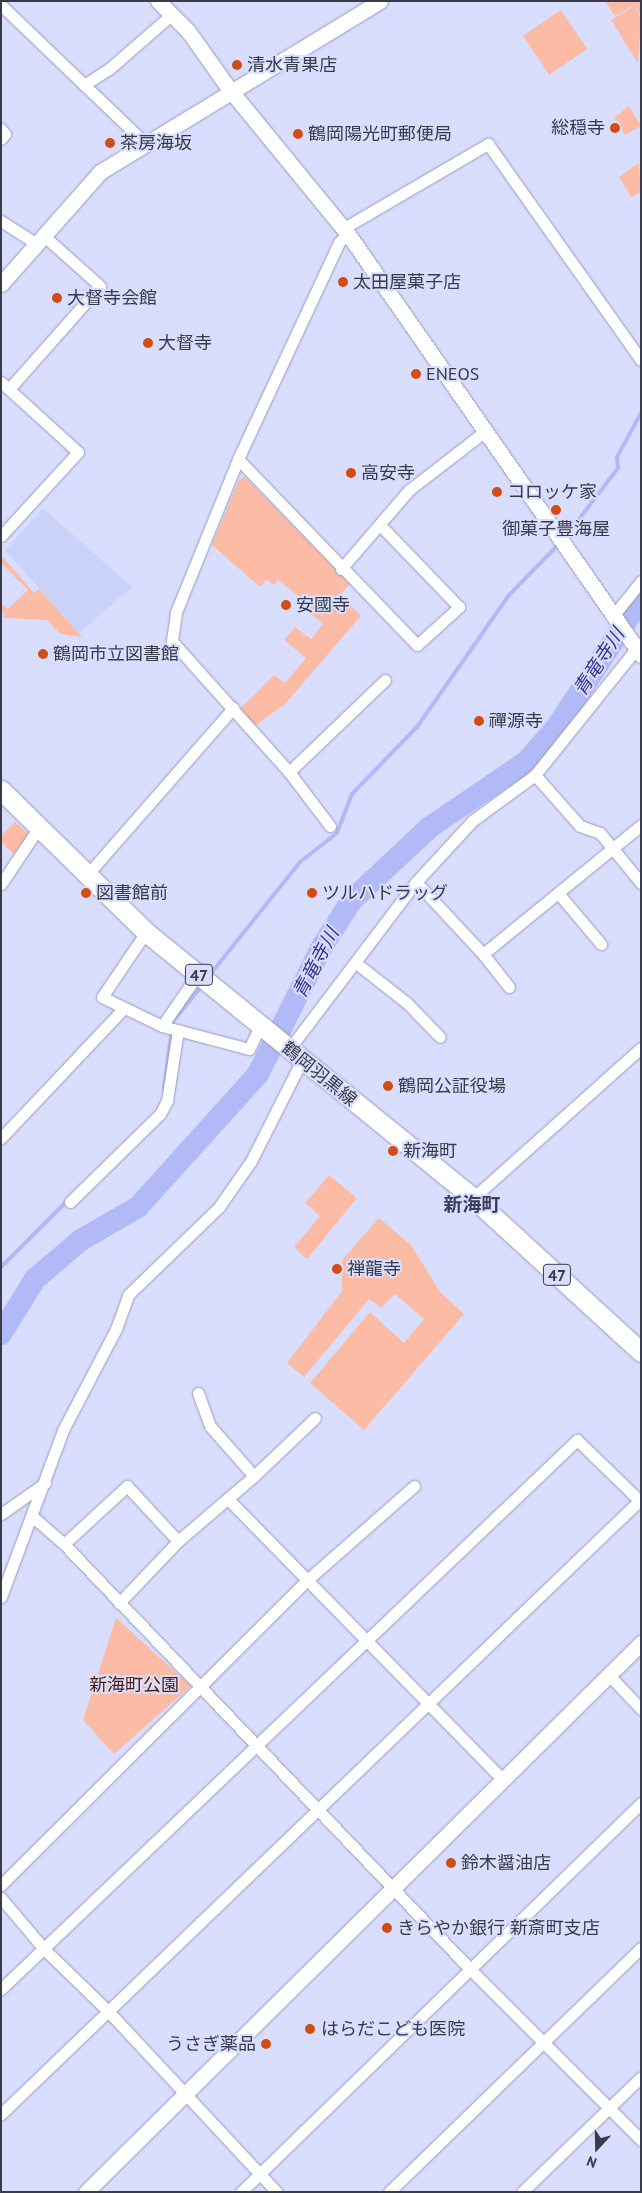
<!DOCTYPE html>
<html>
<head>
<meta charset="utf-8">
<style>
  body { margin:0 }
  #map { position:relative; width:642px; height:2193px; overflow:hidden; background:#d9deff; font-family:"PT Sans","Noto Sans JP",sans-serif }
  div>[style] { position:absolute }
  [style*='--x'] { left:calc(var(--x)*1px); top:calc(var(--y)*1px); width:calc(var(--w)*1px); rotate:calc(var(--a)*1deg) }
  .built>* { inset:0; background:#cbd2f9 }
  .green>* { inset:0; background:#fbbba5; transform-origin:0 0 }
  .stream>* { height:4px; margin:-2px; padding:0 2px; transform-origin:2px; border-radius:2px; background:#b1b9f6 }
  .river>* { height:22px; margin:-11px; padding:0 11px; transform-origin:11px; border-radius:11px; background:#b1b9f6 }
  .roads { filter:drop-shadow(0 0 1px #979cbb) drop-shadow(0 0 1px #979cbb) }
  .minor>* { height:11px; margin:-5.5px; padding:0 5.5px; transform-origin:5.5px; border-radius:5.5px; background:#fff }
  .tertiary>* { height:15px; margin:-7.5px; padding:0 7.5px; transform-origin:7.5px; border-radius:7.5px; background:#fff }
  .primary>* { height:19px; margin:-9.5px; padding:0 9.5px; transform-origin:9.5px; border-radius:9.5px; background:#fff }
  .dots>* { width:14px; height:14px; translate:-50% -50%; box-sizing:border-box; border:2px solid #d9deff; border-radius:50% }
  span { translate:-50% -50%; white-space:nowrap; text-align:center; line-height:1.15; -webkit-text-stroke:4px #d9deff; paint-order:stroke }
  .shield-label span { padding:1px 4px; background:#d9deff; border:1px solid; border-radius:4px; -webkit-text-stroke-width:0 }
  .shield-label { font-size:16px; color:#393b48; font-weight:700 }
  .poi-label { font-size:18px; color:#393b48 }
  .left { translate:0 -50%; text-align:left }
  .right { translate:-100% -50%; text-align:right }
  .street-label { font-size:18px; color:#393b48 }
  .park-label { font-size:18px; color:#4f1b08 }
  .water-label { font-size:19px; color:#343288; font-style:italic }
  .neighbourhood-label { font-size:19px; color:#3a3e58; font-weight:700 }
  .frame { position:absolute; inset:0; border:2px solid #393b48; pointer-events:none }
  .north { position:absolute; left:572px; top:2123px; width:50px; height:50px; -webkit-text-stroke:4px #d9deff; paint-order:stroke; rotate:201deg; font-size:14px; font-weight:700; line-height:20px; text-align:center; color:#393b48 }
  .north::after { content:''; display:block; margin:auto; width:18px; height:22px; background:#393b48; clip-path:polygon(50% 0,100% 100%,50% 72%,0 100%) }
</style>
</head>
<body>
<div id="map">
  <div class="built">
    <div style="clip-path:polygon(43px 508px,132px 587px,79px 633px,5px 550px)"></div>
  </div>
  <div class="green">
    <div style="clip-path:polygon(605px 1px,641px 1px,641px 16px,634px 5px,615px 16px)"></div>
    <div style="clip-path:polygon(634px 6px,641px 18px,638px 63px,611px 20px)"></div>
    <div style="left:561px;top:10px;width:47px;height:46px;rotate:56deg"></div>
    <div style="clip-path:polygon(629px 106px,641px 126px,625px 135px,614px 118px)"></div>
    <div style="clip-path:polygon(639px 163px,641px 192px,631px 197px,619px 177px)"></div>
    <div style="clip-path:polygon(245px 477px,350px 584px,340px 594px,361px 616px,285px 704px,255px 726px,240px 709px,274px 675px,285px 683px,306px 658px,284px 640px,295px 627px,311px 639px,323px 624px,303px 607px,306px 602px,278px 580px,274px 585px,266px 580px,260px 587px,212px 545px,239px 480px)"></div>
    <div style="clip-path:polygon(1px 555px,34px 593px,39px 589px,82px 637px,60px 634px,47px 620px,4px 618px,1px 603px,8px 609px,28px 590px,1px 563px)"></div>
    <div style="clip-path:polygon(15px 822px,31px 836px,16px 856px,1px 842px,1px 836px)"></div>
    <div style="clip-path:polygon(329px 1175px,357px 1198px,307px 1259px,294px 1247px,320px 1216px,305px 1203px)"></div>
    <div style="clip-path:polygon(379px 1218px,411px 1245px,441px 1293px,464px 1314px,364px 1430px,310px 1383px,370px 1312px,404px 1343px,424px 1319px,395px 1294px,381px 1308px,369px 1299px,304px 1377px,287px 1363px,342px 1291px,342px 1260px)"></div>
    <div style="clip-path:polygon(116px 1618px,191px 1686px,114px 1754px,83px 1720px)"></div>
  </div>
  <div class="stream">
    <div style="--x:564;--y:539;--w:89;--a:-52.7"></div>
    <div style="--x:618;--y:468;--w:11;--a:-95"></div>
    <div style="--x:617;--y:457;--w:50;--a:-61.4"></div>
    <div style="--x:209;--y:976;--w:146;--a:-51.4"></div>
    <div style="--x:300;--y:862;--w:47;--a:-38.1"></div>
    <div style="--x:337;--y:833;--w:42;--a:-69"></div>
    <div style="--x:352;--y:794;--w:93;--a:-45.9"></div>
    <div style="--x:417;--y:727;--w:161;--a:-55.1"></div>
    <div style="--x:509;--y:595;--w:71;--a:-45.6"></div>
    <div style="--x:164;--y:1088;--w:68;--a:-82.3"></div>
    <div style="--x:173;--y:1021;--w:45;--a:-50.4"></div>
    <div style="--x:1;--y:1267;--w:93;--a:-45"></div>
  </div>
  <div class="river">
    <div style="--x:1;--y:1334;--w:65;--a:-58.3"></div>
    <div style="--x:35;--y:1279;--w:60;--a:-40.3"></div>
    <div style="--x:81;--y:1240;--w:66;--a:-30.1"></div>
    <div style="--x:138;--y:1207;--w:179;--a:-47.9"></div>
    <div style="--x:258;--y:1074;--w:144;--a:-63.3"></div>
    <div style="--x:323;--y:945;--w:54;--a:-57.2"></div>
    <div style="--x:352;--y:900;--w:107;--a:-43.1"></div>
    <div style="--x:430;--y:827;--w:116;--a:-34.1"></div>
    <div style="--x:526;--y:762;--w:45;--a:-48.6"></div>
    <div style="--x:556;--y:728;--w:154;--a:-56.6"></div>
  </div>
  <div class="roads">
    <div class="minor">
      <div style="--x:1;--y:5;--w:199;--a:43.8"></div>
      <div style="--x:84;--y:85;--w:30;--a:-33"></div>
      <div style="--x:109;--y:69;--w:84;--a:-41.1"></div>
      <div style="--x:1;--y:129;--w:6;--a:51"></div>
      <div style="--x:5;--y:134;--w:6;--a:129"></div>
      <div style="--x:1;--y:221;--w:43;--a:32.6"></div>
      <div style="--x:344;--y:228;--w:167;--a:-30.3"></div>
      <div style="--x:488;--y:144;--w:265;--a:54.7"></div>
      <div style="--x:1;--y:382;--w:104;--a:42.3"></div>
      <div style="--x:78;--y:452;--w:114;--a:132.5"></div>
      <div style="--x:9;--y:389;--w:137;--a:-48.5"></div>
      <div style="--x:100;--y:286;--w:75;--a:-138.2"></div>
      <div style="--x:238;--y:459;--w:258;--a:46.1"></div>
      <div style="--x:417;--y:645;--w:57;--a:-42.1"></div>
      <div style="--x:459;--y:607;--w:114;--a:-133.9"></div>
      <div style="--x:341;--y:569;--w:104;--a:-49.3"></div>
      <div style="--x:409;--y:490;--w:95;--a:-37.7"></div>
      <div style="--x:613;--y:616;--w:45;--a:-51.3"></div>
      <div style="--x:289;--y:772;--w:133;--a:-43.8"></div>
      <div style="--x:535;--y:775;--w:68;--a:48.6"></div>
      <div style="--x:580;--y:826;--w:21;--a:19"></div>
      <div style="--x:600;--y:833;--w:65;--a:50.6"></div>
      <div style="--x:330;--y:826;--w:68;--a:-127.2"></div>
      <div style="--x:289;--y:772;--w:176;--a:-131.8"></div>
      <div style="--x:172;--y:641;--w:29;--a:-82"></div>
      <div style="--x:176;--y:612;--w:165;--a:-67.9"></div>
      <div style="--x:238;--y:459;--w:239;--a:-65"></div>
      <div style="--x:339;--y:242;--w:12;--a:-42"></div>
      <div style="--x:87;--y:875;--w:222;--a:-48.8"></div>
      <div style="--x:416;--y:882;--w:98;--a:47.1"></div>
      <div style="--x:483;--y:954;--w:204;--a:-39.2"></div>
      <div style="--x:1;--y:884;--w:69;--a:-56.3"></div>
      <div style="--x:558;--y:893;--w:67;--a:49.9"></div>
      <div style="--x:146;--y:932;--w:78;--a:124.1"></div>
      <div style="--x:102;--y:997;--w:67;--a:25.8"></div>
      <div style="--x:162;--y:1026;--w:90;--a:14.8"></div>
      <div style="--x:249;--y:1049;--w:25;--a:-64"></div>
      <div style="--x:483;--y:954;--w:42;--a:51.8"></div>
      <div style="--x:356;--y:963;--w:65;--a:38.1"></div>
      <div style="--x:407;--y:1003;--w:47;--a:45.9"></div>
      <div style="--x:162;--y:1026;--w:63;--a:-55.3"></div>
      <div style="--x:296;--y:1040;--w:198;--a:-52.8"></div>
      <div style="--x:416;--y:882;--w:83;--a:-47.4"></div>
      <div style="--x:472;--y:821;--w:78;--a:-36.1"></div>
      <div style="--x:535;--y:775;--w:161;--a:-51.3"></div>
      <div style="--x:1;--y:1138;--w:178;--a:-46.6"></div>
      <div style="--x:473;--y:1198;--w:225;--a:-41.8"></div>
      <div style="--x:70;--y:1202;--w:126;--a:-44.4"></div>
      <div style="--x:160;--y:1114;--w:15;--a:-62"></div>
      <div style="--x:167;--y:1101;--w:72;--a:-81.2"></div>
      <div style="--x:198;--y:1393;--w:35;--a:70"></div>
      <div style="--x:210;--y:1426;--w:67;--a:48.7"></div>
      <div style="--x:228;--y:1499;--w:390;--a:45.6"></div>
      <div style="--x:1;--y:1514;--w:54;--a:-35.2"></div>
      <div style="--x:33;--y:1517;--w:41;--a:41.1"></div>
      <div style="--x:64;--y:1544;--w:588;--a:46.31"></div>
      <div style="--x:470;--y:1969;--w:242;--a:45"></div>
      <div style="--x:64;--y:1544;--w:86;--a:-42.6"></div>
      <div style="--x:127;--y:1486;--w:75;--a:47.2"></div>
      <div style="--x:1;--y:1597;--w:178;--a:-69.6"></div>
      <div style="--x:63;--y:1430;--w:114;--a:-62.3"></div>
      <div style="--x:116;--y:1329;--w:37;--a:-70"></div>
      <div style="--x:129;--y:1294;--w:125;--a:-44"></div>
      <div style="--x:219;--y:1207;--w:56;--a:-55.2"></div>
      <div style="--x:251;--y:1161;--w:113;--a:-63.2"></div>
      <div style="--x:119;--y:1603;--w:86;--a:-46.4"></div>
      <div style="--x:178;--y:1541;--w:100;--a:-40.5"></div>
      <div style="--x:254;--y:1476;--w:84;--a:-43.6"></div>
      <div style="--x:609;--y:1675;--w:47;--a:46.7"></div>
      <div style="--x:1;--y:1885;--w:431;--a:-44.9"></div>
      <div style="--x:306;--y:1581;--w:144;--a:-41.3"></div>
      <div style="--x:1;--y:1898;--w:68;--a:49.8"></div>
      <div style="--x:45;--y:1950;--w:88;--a:44.1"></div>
      <div style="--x:108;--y:2011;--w:248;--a:47"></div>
      <div style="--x:1;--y:1989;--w:796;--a:-43.63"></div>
      <div style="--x:577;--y:1440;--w:89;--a:44.1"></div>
      <div style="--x:1;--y:2114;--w:885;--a:-43.86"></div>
      <div style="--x:241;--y:2192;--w:558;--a:-44.2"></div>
      <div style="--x:389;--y:2192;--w:351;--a:-44.1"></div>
      <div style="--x:522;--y:2192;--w:165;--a:-44"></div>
    </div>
    <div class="tertiary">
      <div style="--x:158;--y:1;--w:42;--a:45"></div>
      <div style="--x:188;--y:31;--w:72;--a:54.6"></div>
      <div style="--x:230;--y:90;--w:186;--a:50.7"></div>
      <div style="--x:348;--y:234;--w:513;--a:55.16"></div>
      <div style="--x:1;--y:284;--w:149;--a:-48.5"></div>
      <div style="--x:100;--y:172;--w:328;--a:-31.4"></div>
      <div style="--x:86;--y:2192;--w:781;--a:-44.69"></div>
    </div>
    <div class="primary">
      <div style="--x:1;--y:790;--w:203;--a:44.4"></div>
      <div style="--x:146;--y:932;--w:422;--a:39.1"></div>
      <div style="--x:473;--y:1198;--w:228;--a:42.5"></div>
    </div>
  </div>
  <div class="dots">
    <div style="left:237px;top:65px;background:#d24c13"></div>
    <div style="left:615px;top:128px;background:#d24c13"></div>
    <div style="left:298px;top:134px;background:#d24c13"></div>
    <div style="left:110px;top:143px;background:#d24c13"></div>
    <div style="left:343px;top:282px;background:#d24c13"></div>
    <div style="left:57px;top:298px;background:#d24c13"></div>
    <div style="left:148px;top:343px;background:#d24c13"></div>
    <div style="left:416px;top:374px;background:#d24c13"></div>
    <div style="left:351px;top:473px;background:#d24c13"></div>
    <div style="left:497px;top:492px;background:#d24c13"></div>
    <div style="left:556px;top:510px;background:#d24c13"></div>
    <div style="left:286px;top:605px;background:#d24c13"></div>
    <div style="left:43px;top:654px;background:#d24c13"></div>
    <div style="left:479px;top:721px;background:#d24c13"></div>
    <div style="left:86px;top:893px;background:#d24c13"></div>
    <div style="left:312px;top:893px;background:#d24c13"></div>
    <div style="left:388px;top:1086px;background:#d24c13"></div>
    <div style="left:393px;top:1151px;background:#d24c13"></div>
    <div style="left:337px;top:1269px;background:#d24c13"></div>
    <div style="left:451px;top:1863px;background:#d24c13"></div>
    <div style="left:387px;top:1928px;background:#d24c13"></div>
    <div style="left:310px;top:2029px;background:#d24c13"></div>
    <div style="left:266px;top:2044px;background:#d24c13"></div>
  </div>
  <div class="shield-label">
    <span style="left:199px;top:975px">47</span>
    <span style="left:557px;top:1275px">47</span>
  </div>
  <div class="poi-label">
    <span class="left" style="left:247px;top:65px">清水青果店</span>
    <span class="right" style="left:605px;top:128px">総穏寺</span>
    <span class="left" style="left:308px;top:134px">鶴岡陽光町郵便局</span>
    <span class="left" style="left:120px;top:143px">茶房海坂</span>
    <span class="left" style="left:353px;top:282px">太田屋菓子店</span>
    <span class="left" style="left:67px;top:298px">大督寺会館</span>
    <span class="left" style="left:158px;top:343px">大督寺</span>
    <span class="left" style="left:426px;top:374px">ENEOS</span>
    <span class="left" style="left:361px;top:473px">高安寺</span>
    <span class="left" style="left:507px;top:492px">コロッケ家</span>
    <span style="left:556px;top:529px">御菓子豊海屋</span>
    <span class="left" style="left:296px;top:605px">安國寺</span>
    <span class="left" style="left:53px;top:654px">鶴岡市立図書館</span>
    <span class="left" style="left:489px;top:721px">禪源寺</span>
    <span class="left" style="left:96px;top:893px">図書館前</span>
    <span class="left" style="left:322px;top:893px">ツルハドラッグ</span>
    <span class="left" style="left:398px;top:1086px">鶴岡公証役場</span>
    <span class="left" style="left:403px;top:1151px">新海町</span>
    <span class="left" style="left:347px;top:1269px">禅龍寺</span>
    <span class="left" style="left:461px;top:1863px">鈴木醤油店</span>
    <span class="left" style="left:397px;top:1928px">きらやか銀行 新斎町支店</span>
    <span class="left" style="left:321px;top:2029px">はらだこども医院</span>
    <span class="right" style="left:256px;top:2044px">うさぎ薬品</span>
  </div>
  <div class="street-label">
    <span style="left:319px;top:1074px;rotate:39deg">鶴岡羽黒線</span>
  </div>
  <div class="park-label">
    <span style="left:134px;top:1685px">新海町公園</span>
  </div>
  <div class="water-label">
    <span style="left:599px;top:662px;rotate:-57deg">青竜寺川</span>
    <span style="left:316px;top:963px;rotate:-62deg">青竜寺川</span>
  </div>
  <div class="neighbourhood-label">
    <span style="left:472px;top:1205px">新海町</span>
  </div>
  <div class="frame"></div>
  <div class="north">N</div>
</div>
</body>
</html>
